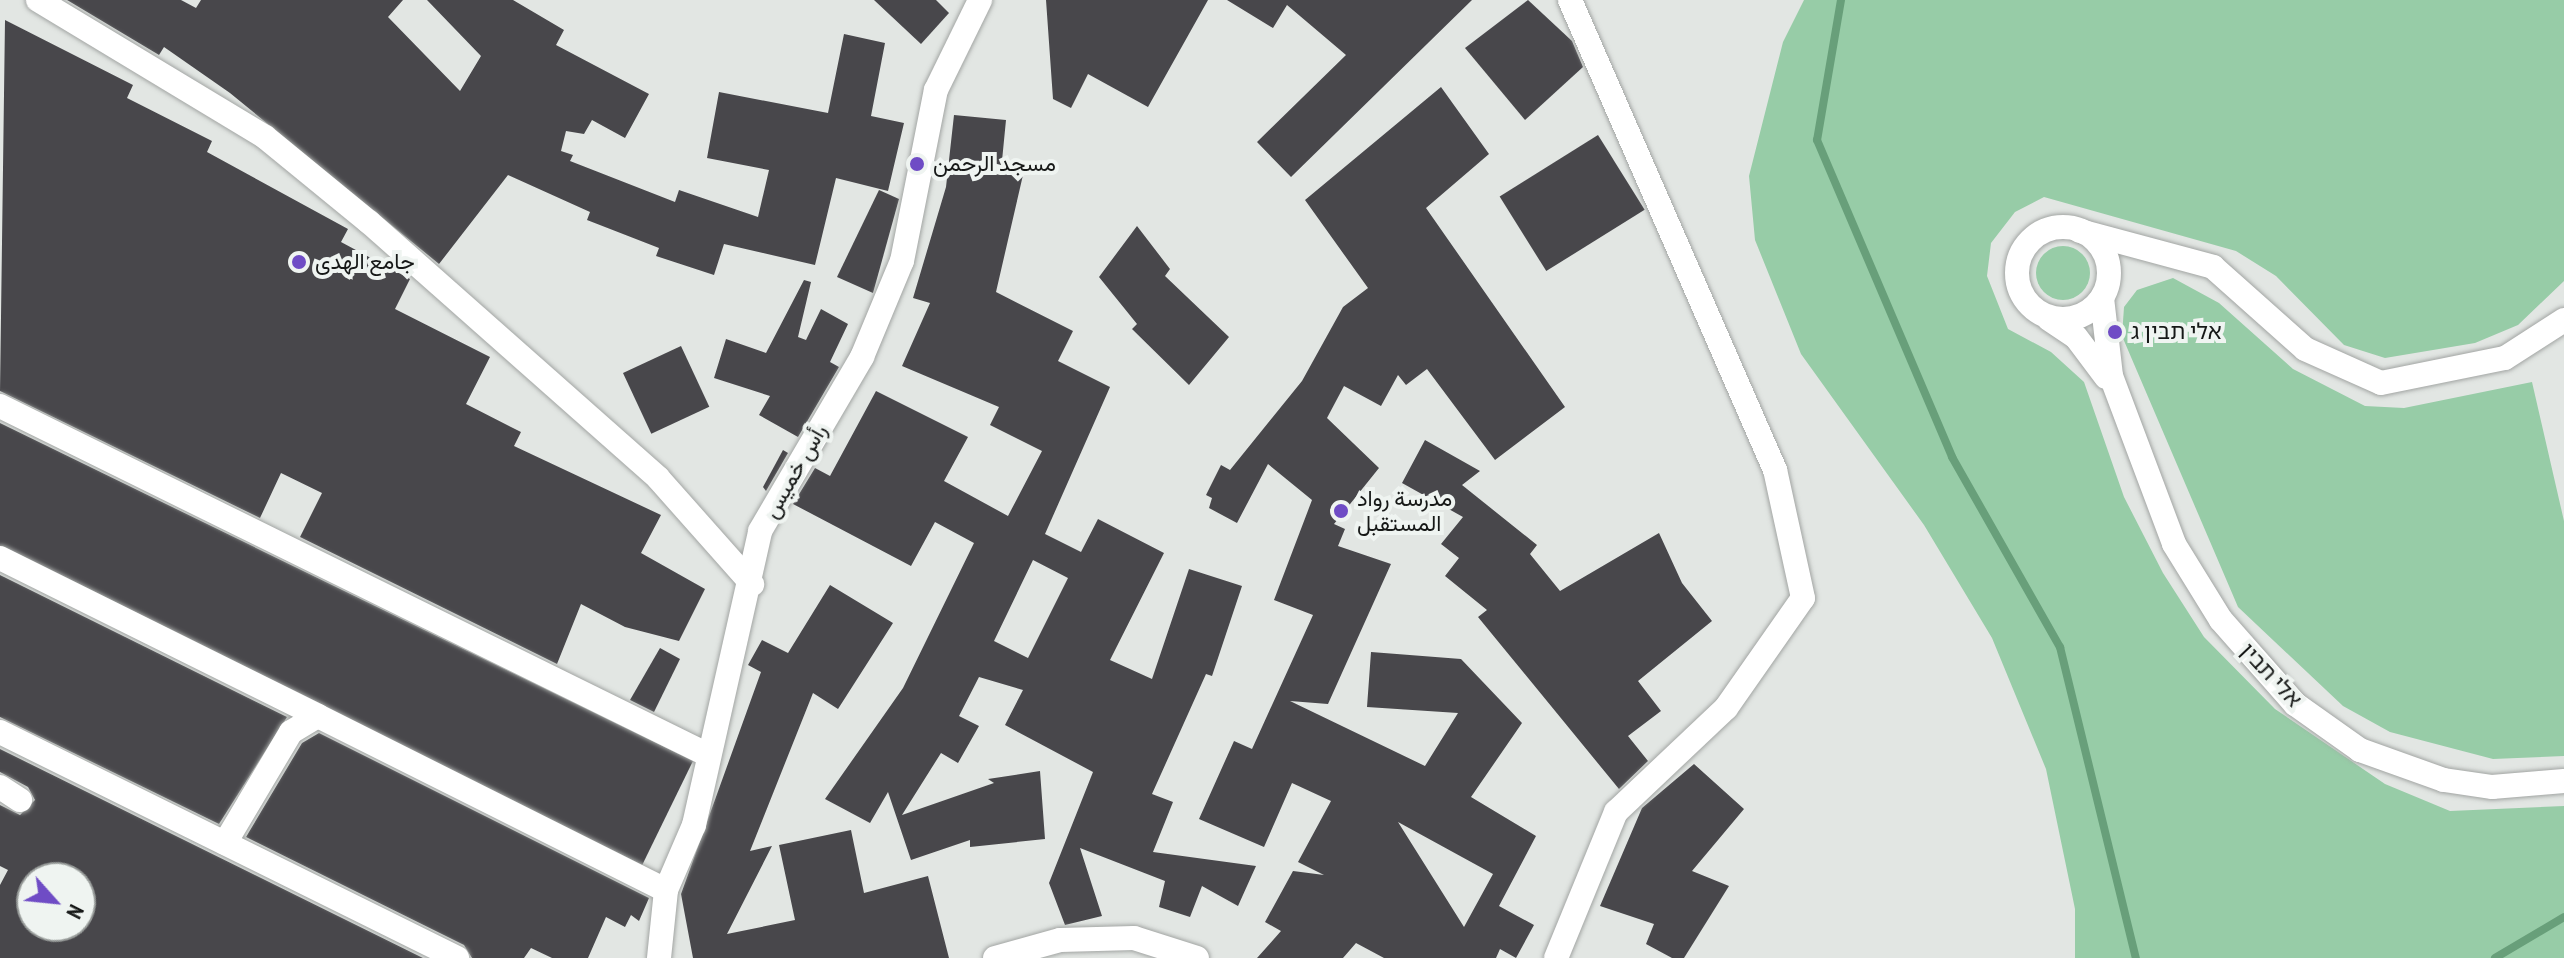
<!DOCTYPE html>
<html>
<head>
<meta charset="utf-8">
<style>
  body { margin:0 }
  #map { position:relative; width:2564px; height:958px; overflow:hidden; background:#e2e6e3; font-family:"PT Sans Narrow",Vazirmatn,"Noto Sans Hebrew",sans-serif }
  div>[style] { position:absolute }
  [style*='--x'] { left:calc(var(--x)*1px); top:calc(var(--y)*1px); width:calc(var(--w)*1px); rotate:calc(var(--a)*1deg) }
  .green>* { inset:0; background:#97cca7 }
  .round { border-radius:50% }
  .stream>* { height:8px; margin:-4px; padding:0 4px; transform-origin:4px; border-radius:4px; background:#689f7a }
  .building>* { inset:0; background:#48474b; transform-origin:0 0 }
  .roads { filter:drop-shadow(0 0 2px #a2a5a3) drop-shadow(0 0 2px #a2a5a3) }
  .street>* { height:24px; margin:-12px; padding:0 12px; transform-origin:12px; border-radius:12px; background:#fff }
  .street>.ring { margin:-12px; padding:0; box-sizing:content-box; background:none; border:24px solid #fff; border-radius:50% }
  .dots>* { width:22px; height:22px; translate:-50% -50%; box-sizing:border-box; border:4px solid #eff4f1; border-radius:50% }
  span { translate:-50% -50%; white-space:nowrap; text-align:center; line-height:1.15; -webkit-text-stroke:8px #eff4f1; paint-order:stroke }
  .poi-label { font-size:22px; color:#161817 }
  .left { translate:0 -50%; text-align:left }
  .street-label { font-size:22px; color:#161817 }
  .north { position:absolute; left:16px; top:862px; width:80px; height:80px; box-sizing:border-box; background:#eff4f1; border:2px solid #989c9a; border-radius:50%; rotate:117deg; font-size:22px; font-weight:700; line-height:32px; text-align:center; color:#161817 }
  .north::after { content:''; display:block; margin:auto; width:28px; height:36px; background:#6f4cc5; clip-path:polygon(50% 0,100% 100%,50% 72%,0 100%) }
</style>
</head>
<body>
<div id="map">
  <div class="green">
    <div style="clip-path:polygon(1804px 0,2564px 0,2564px 281px,2518px 325px,2475px 343px,2385px 358px,2344px 345px,2276px 276px,2236px 251px,2044px 197px,2015px 212px,1991px 243px,1987px 276px,2008px 329px,2051px 352px,2084px 382px,2124px 497px,2163px 573px,2204px 637px,2275px 709px,2385px 784px,2450px 811px,2564px 806px,2564px 958px,2075px 958px,2075px 909px,2046px 769px,1992px 638px,1924px 525px,1801px 354px,1755px 240px,1749px 176px,1783px 42px)"></div>
    <div class="round" style="left:2036px;top:246px;width:54px;height:54px"></div>
    <div style="clip-path:polygon(2173px 278px,2219px 303px,2293px 369px,2365px 406px,2404px 408px,2532px 382px,2564px 521px,2564px 756px,2493px 759px,2390px 732px,2343px 706px,2238px 607px,2122px 336px,2124px 307px,2137px 290px)"></div>
  </div>
  <div class="stream">
    <div style="--x:1841;--y:0;--w:142;--a:99.7"></div>
    <div style="--x:1817;--y:140;--w:345;--a:66.9"></div>
    <div style="--x:1952;--y:457;--w:219;--a:60.4"></div>
    <div style="--x:2060;--y:647;--w:320;--a:76.3"></div>
    <div style="--x:2495;--y:958;--w:80;--a:-30.7"></div>
  </div>
  <div class="building">
    <div style="clip-path:polygon(67px 0,181px 0,196px 8px,201px 0,403px 0,388px 17px,460px 91px,481px 56px,427px 0,513px 0,564px 30px,556px 45px,649px 94px,625px 138px,592px 120px,584px 134px,566px 131px,561px 151px,573px 155px,570px 161px,675px 202px,679px 190px,758px 217px,769px 170px,707px 158px,719px 92px,828px 113px,844px 34px,885px 43px,871px 116px,904px 123px,888px 191px,836px 178px,815px 265px,724px 244px,714px 275px,656px 256px,659px 248px,587px 220px,590px 212px,508px 175px,439px 264px,230px 93px,164px 47px,159px 55px)"></div>
    <div style="clip-path:polygon(874px 0,936px 0,949px 13px,921px 44px)"></div>
    <div style="clip-path:polygon(1046px 0,1208px 0,1148px 107px,1088px 74px,1071px 108px,1053px 99px)"></div>
    <div style="clip-path:polygon(1227px 0,1472px 0,1291px 177px,1257px 142px,1346px 55px,1287px 5px,1273px 28px)"></div>
    <div style="clip-path:polygon(1528px 0,1572px 41px,1583px 67px,1525px 120px,1465px 48px)"></div>
    <div style="clip-path:polygon(5px 20px,133px 85px,127px 98px,212px 141px,207px 152px,348px 229px,341px 242px,410px 279px,395px 309px,490px 357px,466px 404px,521px 432px,514px 446px,661px 515px,641px 553px,705px 589px,679px 641px,625px 627px,581px 604px,557px 664px,300px 537px,322px 493px,281px 473px,260px 518px,0 391px)"></div>
    <div style="clip-path:polygon(evenodd,1441px 87px,1489px 154px,1426px 208px,1565px 407px,1495px 460px,1427px 369px,1406px 385px,1398px 375px,1381px 406px,1344px 386px,1327px 418px,1379px 468px,1334px 524px,1345px 529px,1338px 546px,1391px 564px,1328px 704px,1290px 701px,1425px 766px,1458px 713px,1367px 707px,1371px 652px,1461px 659px,1522px 723px,1471px 797px,1536px 836px,1499px 906px,1534px 925px,1516px 958px,1500px 949px,1496px 958px,1384px 958px,1356px 943px,1343px 958px,1257px 958px,1281px 931px,1265px 922px,1293px 871px,1324px 875px,1298px 862px,1331px 801px,1292px 783px,1264px 847px,1199px 819px,1234px 741px,1252px 749px,1313px 615px,1274px 600px,1312px 500px,1268px 464px,1237px 523px,1209px 508px,1212px 498px,1206px 495px,1221px 465px,1230px 470px,1302px 381px,1343px 307px,1368px 288px,1305px 200px,1441px 87px,1398px 822px,1493px 874px,1464px 927px,1398px 822px)"></div>
    <div style="clip-path:polygon(evenodd,954px 115px,1006px 120px,1001px 171px,1023px 175px,996px 292px,1073px 331px,1058px 361px,1110px 387px,1045px 534px,1081px 552px,1098px 519px,1164px 553px,1110px 660px,1152px 679px,1189px 569px,1242px 586px,1212px 676px,1206px 674px,1152px 794px,1173px 802px,1153px 852px,1256px 866px,1238px 906px,1202px 886px,1190px 917px,1159px 907px,1165px 881px,1080px 848px,1102px 916px,1065px 925px,1049px 883px,1093px 772px,1005px 725px,1023px 690px,979px 677px,959px 716px,979px 726px,958px 763px,941px 753px,902px 815px,994px 783px,988px 779px,1040px 771px,1045px 839px,970px 847px,970px 840px,911px 860px,888px 792px,870px 823px,825px 799px,903px 688px,974px 543px,935px 522px,911px 566px,793px 504px,815px 468px,830px 476px,876px 391px,968px 437px,944px 481px,1008px 516px,1042px 451px,990px 425px,999px 407px,902px 366px,930px 303px,913px 298px,946px 187px,954px 115px,1033px 560px,1068px 578px,1028px 658px,994px 641px,1033px 560px)"></div>
    <div style="left:1598px;top:135px;width:88px;height:116px;rotate:58deg"></div>
    <div style="clip-path:polygon(879px 190px,899px 199px,873px 293px,837px 277px)"></div>
    <div style="clip-path:polygon(1137px 226px,1170px 269px,1165px 276px,1229px 337px,1189px 385px,1132px 329px,1137px 324px,1099px 277px)"></div>
    <div style="clip-path:polygon(804px 280px,811px 282px,798px 337px,806px 340px,821px 309px,848px 324px,830px 362px,839px 367px,798px 437px,759px 415px,770px 396px,714px 378px,726px 339px,766px 353px)"></div>
    <div style="left:681px;top:346px;width:67px;height:64px;rotate:65deg"></div>
    <div style="left:0;top:423px;width:771px;height:120px;rotate:26deg"></div>
    <div style="clip-path:polygon(1425px 440px,1480px 471px,1462px 485px,1537px 545px,1530px 554px,1560px 591px,1659px 533px,1682px 583px,1712px 621px,1638px 681px,1661px 711px,1628px 736px,1648px 761px,1619px 789px,1478px 617px,1487px 610px,1445px 576px,1459px 558px,1441px 544px,1463px 517px,1402px 483px)"></div>
    <div style="clip-path:polygon(783px 450px,788px 453px,766px 491px,763px 487px)"></div>
    <div style="clip-path:polygon(0 575px,287px 717px,219px 824px,0 717px)"></div>
    <div style="clip-path:polygon(830px 585px,893px 623px,838px 709px,813px 693px,750px 851px,772px 846px,727px 934px,795px 920px,779px 845px,851px 830px,864px 893px,928px 876px,949px 958px,693px 958px,681px 894px,761px 672px,748px 665px,762px 640px,788px 653px)"></div>
    <div style="clip-path:polygon(660px 648px,680px 659px,654px 712px,630px 700px)"></div>
    <div style="clip-path:polygon(319px 733px,649px 898px,639px 921px,631px 915px,625px 927px,606px 917px,588px 958px,552px 958px,531px 948px,524px 958px,472px 958px,464px 945px,246px 837px,302px 743px)"></div>
    <div style="clip-path:polygon(evenodd,0 749px,423px 958px,0 958px,0 885px,8px 870px,0 866px,0 805px,20px 815px,35px 800px,28px 787px,0 772px,0 749px,32px 878px,80px 878px,80px 926px,32px 926px,32px 878px)"></div>
    <div style="clip-path:polygon(1694px 764px,1744px 809px,1692px 871px,1729px 886px,1684px 958px,1672px 958px,1646px 944px,1654px 924px,1600px 906px,1642px 808px)"></div>
  </div>
  <div class="roads">
    <div class="street">
      <div style="--x:38;--y:0;--w:265;--a:31.1"></div>
      <div style="--x:265;--y:137;--w:134;--a:39.3"></div>
      <div style="--x:369;--y:222;--w:386;--a:41.5"></div>
      <div style="--x:658;--y:478;--w:142;--a:48.4"></div>
      <div class="ring" style="left:2017px;top:227px;width:68px;height:68px"></div>
      <div style="--x:2080;--y:231;--w:138;--a:15.1"></div>
      <div style="--x:2213;--y:267;--w:123;--a:41.7"></div>
      <div style="--x:2305;--y:349;--w:83;--a:24.1"></div>
      <div style="--x:2381;--y:383;--w:126;--a:-11.4"></div>
      <div style="--x:2505;--y:358;--w:70;--a:-32.8"></div>
      <div style="--x:2102;--y:298;--w:79;--a:83.4"></div>
      <div style="--x:2111;--y:376;--w:179;--a:69.4"></div>
      <div style="--x:2174;--y:544;--w:89;--a:58.3"></div>
      <div style="--x:2221;--y:620;--w:112;--a:48.6"></div>
      <div style="--x:2295;--y:704;--w:80;--a:35.3"></div>
      <div style="--x:2360;--y:750;--w:89;--a:19.7"></div>
      <div style="--x:2444;--y:780;--w:49;--a:8.3"></div>
      <div style="--x:2492;--y:787;--w:72;--a:-4.8"></div>
      <div style="--x:2049;--y:319;--w:32;--a:34"></div>
      <div style="--x:2076;--y:337;--w:50;--a:53.1"></div>
      <div style="--x:0;--y:406;--w:789;--a:26.24"></div>
      <div style="--x:0;--y:558;--w:355;--a:26.4"></div>
      <div style="--x:0;--y:732;--w:510;--a:26.31"></div>
      <div style="--x:0;--y:787;--w:24;--a:33"></div>
      <div style="--x:225;--y:843;--w:129;--a:-59.3"></div>
      <div style="--x:291;--y:732;--w:31;--a:-31"></div>
      <div style="--x:318;--y:716;--w:389;--a:26.6"></div>
      <div style="--x:659;--y:958;--w:68;--a:-84.1"></div>
      <div style="--x:666;--y:890;--w:71;--a:-66.7"></div>
      <div style="--x:694;--y:825;--w:301;--a:-77.3"></div>
      <div style="--x:760;--y:531;--w:202;--a:-59.6"></div>
      <div style="--x:862;--y:357;--w:104;--a:-67.4"></div>
      <div style="--x:902;--y:261;--w:174;--a:-78.8"></div>
      <div style="--x:936;--y:90;--w:100;--a:-63.9"></div>
      <div style="--x:995;--y:958;--w:67;--a:-15.5"></div>
      <div style="--x:1060;--y:940;--w:74;--a:-1.5"></div>
      <div style="--x:1134;--y:938;--w:66;--a:17.6"></div>
      <div style="--x:1556;--y:958;--w:158;--a:-67.7"></div>
      <div style="--x:1616;--y:812;--w:151;--a:-43.4"></div>
      <div style="--x:1726;--y:708;--w:134;--a:-55"></div>
      <div style="--x:1803;--y:598;--w:131;--a:-102.3"></div>
      <div style="--x:1775;--y:470;--w:513;--a:-113.57"></div>
    </div>
  </div>
  <div class="dots">
    <div style="left:917px;top:164px;background:#6f4cc5"></div>
    <div style="left:299px;top:262px;background:#6f4cc5"></div>
    <div style="left:2115px;top:332px;background:#6f4cc5"></div>
    <div style="left:1341px;top:511px;background:#6f4cc5"></div>
  </div>
  <div class="poi-label">
    <span class="left" style="left:933px;top:164px">مسجد الرحمن</span>
    <span class="left" style="left:315px;top:262px">جامع الهدى</span>
    <span class="left" style="left:2131px;top:332px">אלי תבין ג</span>
    <span class="left" style="left:1357px;top:511px">مدرسة رواد<br>المستقبل</span>
  </div>
  <div class="street-label">
    <span style="left:795px;top:471px;rotate:-60deg">رأس خميس</span>
    <span style="left:2271px;top:675px;rotate:47deg">אלי תבין</span>
  </div>
  <div class="north">N</div>
</div>
</body>
</html>
